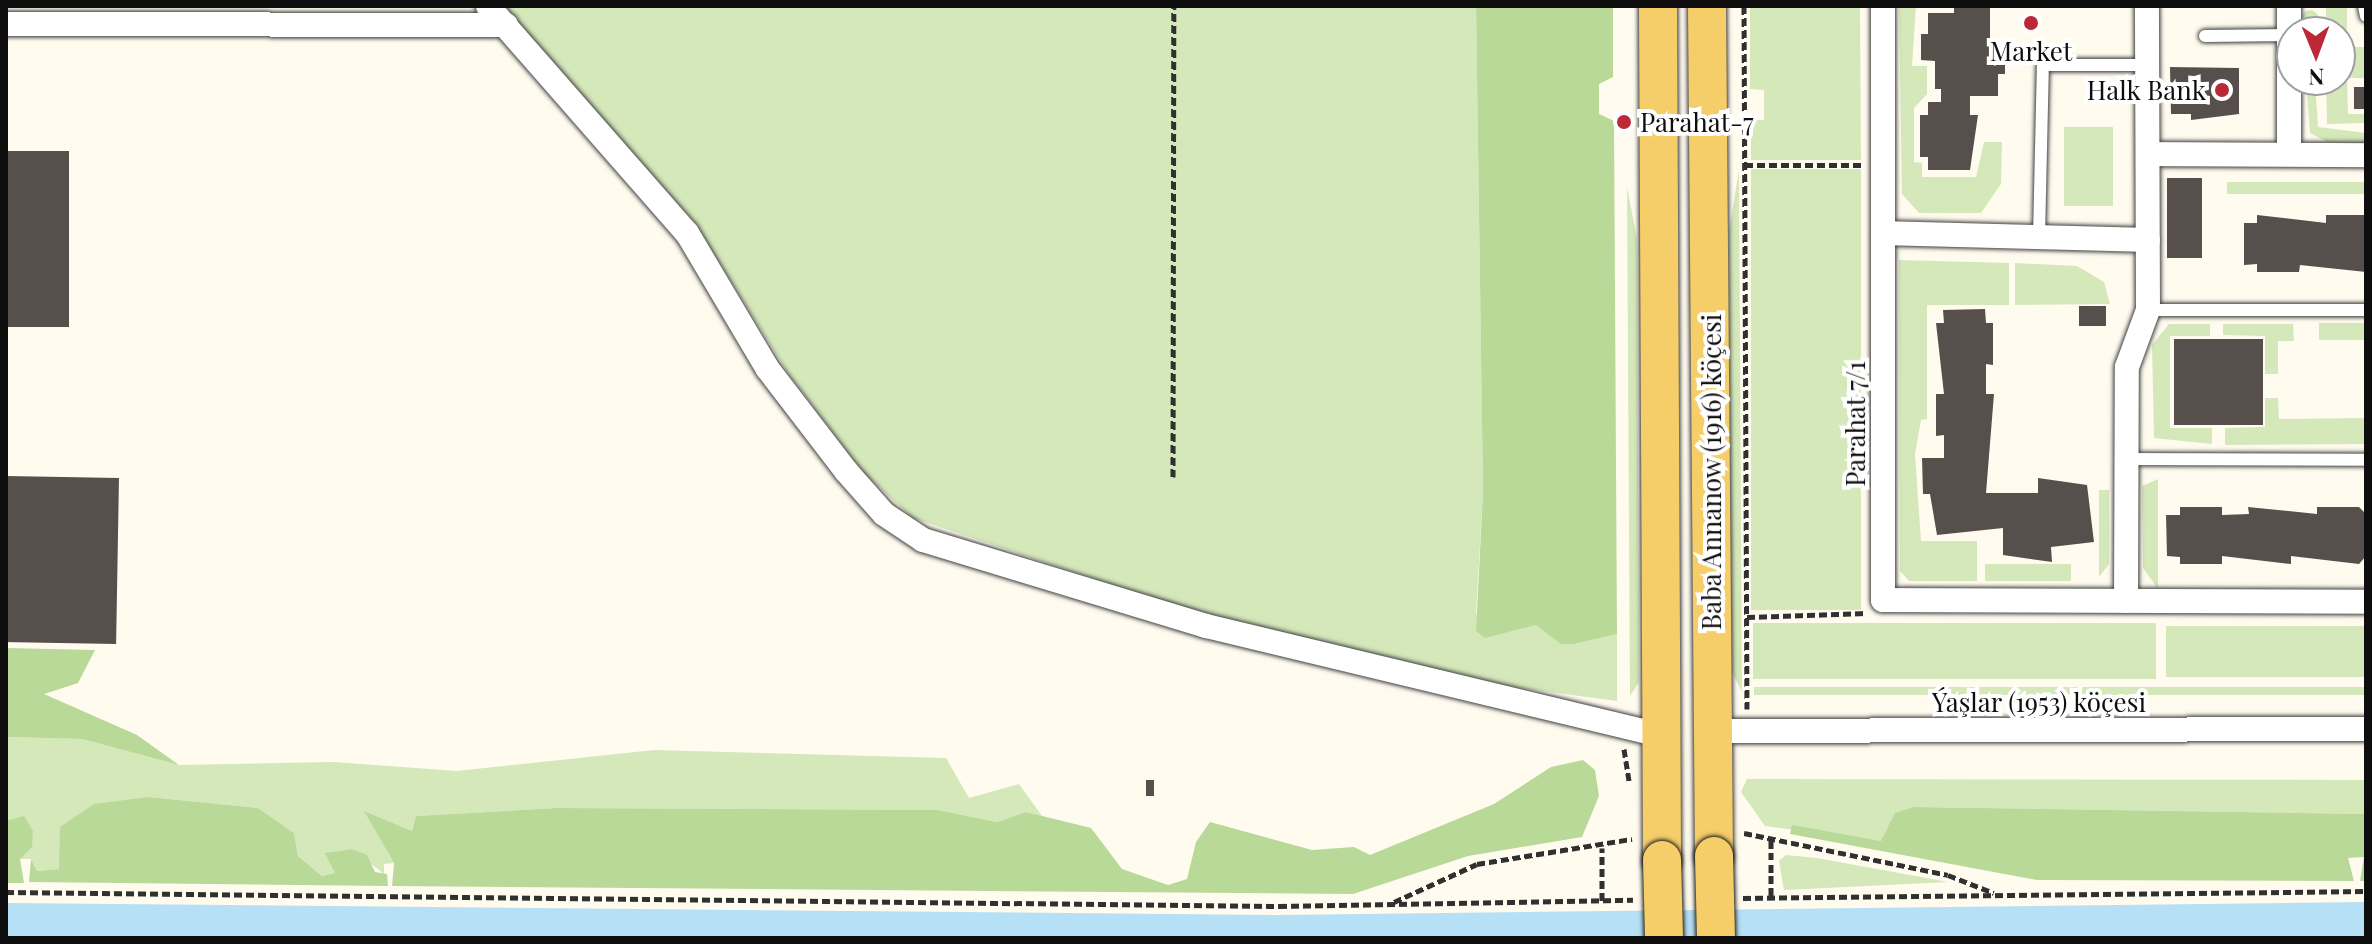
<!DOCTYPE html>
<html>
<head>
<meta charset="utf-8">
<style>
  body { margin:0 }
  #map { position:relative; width:2372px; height:944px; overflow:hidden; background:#fffbef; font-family:"Playfair Display",serif }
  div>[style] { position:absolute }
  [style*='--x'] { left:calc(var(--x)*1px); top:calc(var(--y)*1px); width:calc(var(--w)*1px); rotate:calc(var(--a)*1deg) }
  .green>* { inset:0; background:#d4e8ba; transform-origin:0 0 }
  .round { border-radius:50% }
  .forest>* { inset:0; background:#b9d999 }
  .water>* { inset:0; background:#b5e0f5 }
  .building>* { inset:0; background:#564f4b; transform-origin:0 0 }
  .path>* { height:5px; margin-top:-2.5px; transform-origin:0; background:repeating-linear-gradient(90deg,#303030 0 8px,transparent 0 12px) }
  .roads { filter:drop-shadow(0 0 2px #414141) drop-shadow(0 0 2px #414141) }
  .lane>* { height:12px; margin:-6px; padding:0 6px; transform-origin:6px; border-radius:6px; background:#fff }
  .street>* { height:24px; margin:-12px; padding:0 12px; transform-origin:12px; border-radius:12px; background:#fff }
  .primary>* { height:38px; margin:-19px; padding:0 19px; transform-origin:19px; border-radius:19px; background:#f5cd69 }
  .bridges { filter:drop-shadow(0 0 2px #1f1f1f) drop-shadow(0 0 2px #1f1f1f) }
  .primary-bridge>* { height:38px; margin:-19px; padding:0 19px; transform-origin:19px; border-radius:19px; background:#f5cd69 }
  .dots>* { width:22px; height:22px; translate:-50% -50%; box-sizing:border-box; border:4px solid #fff; border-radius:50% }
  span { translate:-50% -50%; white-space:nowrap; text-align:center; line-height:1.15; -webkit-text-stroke:8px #fff; paint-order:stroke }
  .poi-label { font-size:26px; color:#0e0e0e }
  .right { translate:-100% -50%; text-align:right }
  .left { translate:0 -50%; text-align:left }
  .street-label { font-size:26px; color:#0e0e0e }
  .frame { position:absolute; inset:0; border:8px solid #0e0e0e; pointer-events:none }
  .north { position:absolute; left:2276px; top:16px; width:80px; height:80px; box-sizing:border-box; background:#fff; border:2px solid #9f9f9f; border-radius:50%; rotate:179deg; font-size:22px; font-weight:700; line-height:32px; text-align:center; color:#0e0e0e }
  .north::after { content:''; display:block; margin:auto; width:28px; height:36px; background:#bb2936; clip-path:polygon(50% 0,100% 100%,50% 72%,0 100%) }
</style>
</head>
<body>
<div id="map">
  <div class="green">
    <div style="clip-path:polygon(503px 6px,1476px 6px,1483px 492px,1476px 614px,1494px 635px,1536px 625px,1574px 644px,1617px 634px,1617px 701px,1512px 687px,1206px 616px,913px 518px,864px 473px,788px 373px,696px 224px)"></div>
    <div style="clip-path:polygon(1750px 6px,1860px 6px,1861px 160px,1751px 160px,1751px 120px,1764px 120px,1764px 90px,1750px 89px)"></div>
    <div style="clip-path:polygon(1899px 6px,1916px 6px,1912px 66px,1927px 66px,1927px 94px,1914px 108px,1914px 162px,1922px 163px,1922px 177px,1976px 177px,1984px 142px,2002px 142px,2001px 184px,1981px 213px,1919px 213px,1902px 194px)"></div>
    <div style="clip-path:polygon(2326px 6px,2347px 6px,2347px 47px,2366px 47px,2366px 78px,2347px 78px,2348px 114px,2366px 114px,2366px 123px,2327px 124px,2326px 80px,2340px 80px,2340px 32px,2326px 32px)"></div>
    <div class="round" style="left:2301px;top:10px;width:18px;height:18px"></div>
    <div style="clip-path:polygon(2306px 80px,2315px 80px,2318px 127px,2366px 133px,2366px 143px,2327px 142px,2310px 133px)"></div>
    <div style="left:2064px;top:127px;width:49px;height:79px"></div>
    <div style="left:1861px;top:169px;width:441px;height:110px;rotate:90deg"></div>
    <div style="clip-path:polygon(1739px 170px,1742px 692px,1731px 670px,1729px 231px)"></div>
    <div style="left:2227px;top:182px;width:139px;height:12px"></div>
    <div style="clip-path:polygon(1627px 187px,1637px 239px,1639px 682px,1630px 696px)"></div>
    <div style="clip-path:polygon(1899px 260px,2009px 263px,2009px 305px,1927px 305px,1927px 419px,1921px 420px,1915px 454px,1921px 541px,1977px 541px,1977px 581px,1909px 581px,1900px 571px)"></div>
    <div style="clip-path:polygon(2015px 263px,2077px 266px,2104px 282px,2110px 304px,2015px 305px)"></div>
    <div style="left:2319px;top:323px;width:47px;height:17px"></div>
    <div style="clip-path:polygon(2169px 324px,2210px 324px,2210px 336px,2170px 336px,2170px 428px,2212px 428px,2212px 444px,2154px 438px,2152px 345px)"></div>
    <div style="clip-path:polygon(2223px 324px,2293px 324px,2294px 341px,2278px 341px,2278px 374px,2265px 374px,2265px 336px,2223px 335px)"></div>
    <div style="clip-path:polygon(2265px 398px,2278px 398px,2279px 419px,2366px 418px,2366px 444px,2225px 445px,2225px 428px,2265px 427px)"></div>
    <div style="clip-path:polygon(2158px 479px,2158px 589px,2143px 568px,2142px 486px)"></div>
    <div style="clip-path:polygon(2099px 490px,2109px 490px,2109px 564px,2099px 577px)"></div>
    <div style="left:1985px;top:564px;width:86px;height:17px"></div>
    <div style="left:1753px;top:623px;width:403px;height:56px"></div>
    <div style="left:2166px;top:626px;width:200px;height:51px"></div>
    <div style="left:2366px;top:687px;width:8px;height:612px;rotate:90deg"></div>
    <div style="clip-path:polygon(6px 737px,82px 739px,179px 765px,334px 762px,457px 771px,654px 750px,946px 758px,969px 798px,1019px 784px,1042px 816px,1026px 812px,997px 822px,938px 810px,556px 808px,416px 816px,412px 831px,365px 812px,394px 863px,384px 864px,384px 874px,352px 849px,326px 853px,336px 873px,322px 876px,298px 856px,294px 833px,258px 808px,149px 797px,59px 869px,37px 871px,31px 859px,20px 859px,6px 821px)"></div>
    <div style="clip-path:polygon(1747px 779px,2366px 780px,2366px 814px,1914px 807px,1881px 841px,1765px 826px,1741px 792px)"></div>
    <div style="clip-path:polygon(1786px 855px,1817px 858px,1948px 882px,1784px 890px,1779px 861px)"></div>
  </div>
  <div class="forest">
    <div style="clip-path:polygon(1476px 6px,1613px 6px,1613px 77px,1599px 84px,1599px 114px,1614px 121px,1617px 634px,1574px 644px,1561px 644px,1536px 625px,1485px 638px,1476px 631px,1483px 492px)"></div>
    <div style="clip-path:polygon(6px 648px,95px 650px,78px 683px,44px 694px,137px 735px,179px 765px,82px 739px,6px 737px)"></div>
    <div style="clip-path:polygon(1583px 760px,1595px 770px,1599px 796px,1582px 837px,1468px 856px,1353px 894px,392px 886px,394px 863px,364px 811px,412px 831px,416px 816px,556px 808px,938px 810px,997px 822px,1026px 812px,1091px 828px,1122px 869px,1168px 885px,1187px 879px,1196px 842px,1210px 822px,1312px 850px,1354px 847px,1370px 855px,1494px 804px,1551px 767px)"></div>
    <div style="clip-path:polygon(149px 797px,258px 808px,294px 833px,298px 856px,322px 876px,335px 873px,325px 853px,352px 849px,367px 855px,375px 872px,387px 874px,388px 886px,29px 882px,31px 859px,37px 871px,59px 869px,60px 827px,94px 804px)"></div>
    <div style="clip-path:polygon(1914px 807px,2366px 814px,2366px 881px,2360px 881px,2364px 857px,2348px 858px,2354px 881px,2037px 880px,1790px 834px,1792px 825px,1881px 841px,1895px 813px)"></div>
    <div style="clip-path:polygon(24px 816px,33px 831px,32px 847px,20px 859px,24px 883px,6px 883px,6px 821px)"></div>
  </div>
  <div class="water">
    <div style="clip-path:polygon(2366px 902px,2366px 938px,6px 938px,6px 903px,1279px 915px)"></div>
  </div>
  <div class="building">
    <div style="clip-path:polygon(1954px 6px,1990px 6px,1990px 47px,2005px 47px,2005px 74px,1998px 74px,1998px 96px,1970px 96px,1970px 115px,1978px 115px,1970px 170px,1928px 170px,1928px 157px,1920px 157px,1920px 115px,1928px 115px,1928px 102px,1941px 102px,1941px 89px,1935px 89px,1935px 61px,1921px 60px,1921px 34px,1928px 34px,1928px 13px,1954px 13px)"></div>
    <div style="clip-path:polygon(2170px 67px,2239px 68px,2239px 114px,2191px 120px,2191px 114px,2171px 114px)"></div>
    <div style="left:2366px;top:87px;width:22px;height:12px;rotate:90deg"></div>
    <div style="left:6px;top:151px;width:63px;height:176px"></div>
    <div style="left:2167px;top:178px;width:35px;height:80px"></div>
    <div style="clip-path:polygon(2257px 215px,2326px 223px,2326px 215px,2366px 215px,2366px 272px,2300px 265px,2299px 272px,2257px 272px,2257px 264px,2244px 265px,2244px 223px,2257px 223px)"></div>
    <div style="left:2106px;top:306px;width:20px;height:27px;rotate:90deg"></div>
    <div style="clip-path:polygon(1985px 309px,1986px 323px,1993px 323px,1993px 365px,1986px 364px,1986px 394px,1994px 394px,1986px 493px,2038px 493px,2038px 478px,2087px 485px,2094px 542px,2051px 547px,2052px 562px,2003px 555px,2003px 528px,1937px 535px,1930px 494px,1923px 494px,1922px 458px,1944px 458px,1944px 435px,1936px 436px,1936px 394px,1944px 394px,1936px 323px,1944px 323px,1943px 310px)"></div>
    <div style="left:2174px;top:339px;width:89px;height:86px"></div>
    <div style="left:6px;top:476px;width:113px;height:166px;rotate:1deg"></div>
    <div style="clip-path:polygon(2180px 507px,2222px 507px,2222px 515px,2249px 514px,2248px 507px,2317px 514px,2317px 507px,2359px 507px,2366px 514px,2366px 556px,2359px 564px,2291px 556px,2291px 564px,2222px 556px,2222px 564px,2180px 564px,2180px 557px,2167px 556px,2166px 515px,2180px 515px)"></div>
    <div style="left:1146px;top:780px;width:8px;height:16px"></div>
  </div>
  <div class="path">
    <div style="--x:1744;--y:6;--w:703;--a:89.76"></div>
    <div style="--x:1745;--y:165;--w:117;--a:0"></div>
    <div style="--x:1173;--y:477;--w:471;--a:-89.9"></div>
    <div style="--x:1747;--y:617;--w:120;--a:-1.9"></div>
    <div style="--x:1624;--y:749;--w:32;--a:81"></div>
    <div style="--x:1744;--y:833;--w:208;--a:11.6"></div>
    <div style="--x:1948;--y:875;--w:49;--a:21.4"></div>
    <div style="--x:1771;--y:840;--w:58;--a:90"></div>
    <div style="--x:6;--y:892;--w:1273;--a:0.63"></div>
    <div style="--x:1279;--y:906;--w:354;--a:-1"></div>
    <div style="--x:1743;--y:898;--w:623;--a:-0.64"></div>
    <div style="--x:1602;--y:901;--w:53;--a:-90"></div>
    <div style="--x:1394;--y:902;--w:91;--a:-24.6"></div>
    <div style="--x:1477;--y:864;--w:157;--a:-9.2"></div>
  </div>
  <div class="roads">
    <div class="lane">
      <div style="--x:2364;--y:6;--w:10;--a:79"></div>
      <div style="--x:2205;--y:36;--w:84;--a:-0.7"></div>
      <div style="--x:2039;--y:237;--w:172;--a:-88.7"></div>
      <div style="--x:2043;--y:65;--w:105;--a:0"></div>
      <div style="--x:2148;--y:310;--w:218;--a:0"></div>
      <div style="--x:2126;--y:459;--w:240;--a:0.2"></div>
    </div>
    <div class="street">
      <div style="--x:488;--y:6;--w:302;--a:48.8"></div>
      <div style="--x:687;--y:233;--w:157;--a:59.3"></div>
      <div style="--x:767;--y:368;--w:130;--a:52.5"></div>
      <div style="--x:846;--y:471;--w:57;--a:48.5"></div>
      <div style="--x:884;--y:514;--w:47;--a:33.7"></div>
      <div style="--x:923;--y:540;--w:296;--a:16.9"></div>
      <div style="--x:1206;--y:626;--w:468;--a:13.5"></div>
      <div style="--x:1883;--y:6;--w:594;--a:90"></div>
      <div style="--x:1883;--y:600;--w:483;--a:0.2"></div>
      <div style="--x:2289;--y:6;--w:147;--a:90"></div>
      <div style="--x:6;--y:24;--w:500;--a:0.11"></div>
      <div style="--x:2148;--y:154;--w:218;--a:0.3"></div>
      <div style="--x:1883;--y:233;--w:265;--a:1.5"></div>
      <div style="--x:2126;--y:601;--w:234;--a:-89.8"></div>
      <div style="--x:2127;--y:367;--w:61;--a:-69.8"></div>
      <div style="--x:2148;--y:310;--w:304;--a:-90.2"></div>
      <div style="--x:1713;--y:731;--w:653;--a:-0.18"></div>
    </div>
    <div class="primary">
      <div style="--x:1658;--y:6;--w:854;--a:89.73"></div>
      <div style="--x:1707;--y:6;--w:850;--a:89.53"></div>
    </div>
  </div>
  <div class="bridges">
    <div class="primary-bridge">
      <div style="--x:1714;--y:856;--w:82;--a:88.6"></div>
      <div style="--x:1662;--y:860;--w:78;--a:88.5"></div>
    </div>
  </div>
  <div class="dots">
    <div style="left:2031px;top:23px;background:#bb2936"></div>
    <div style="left:2222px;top:90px;background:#bb2936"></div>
    <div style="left:1624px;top:122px;background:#bb2936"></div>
  </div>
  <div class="poi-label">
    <span style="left:2031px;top:51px">Market</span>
    <span class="right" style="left:2206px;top:90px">Halk Bank</span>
    <span class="left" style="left:1640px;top:122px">Parahat-7</span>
  </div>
  <div class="street-label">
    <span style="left:1855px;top:424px;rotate:-90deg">Parahat 7/1</span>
    <span style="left:1711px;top:472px;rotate:-90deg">Baba Annanow (1916) köçesi</span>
    <span style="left:2039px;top:702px">Ýaşlar (1953) köçesi</span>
  </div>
  <div class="frame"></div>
  <div class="north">N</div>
</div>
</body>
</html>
